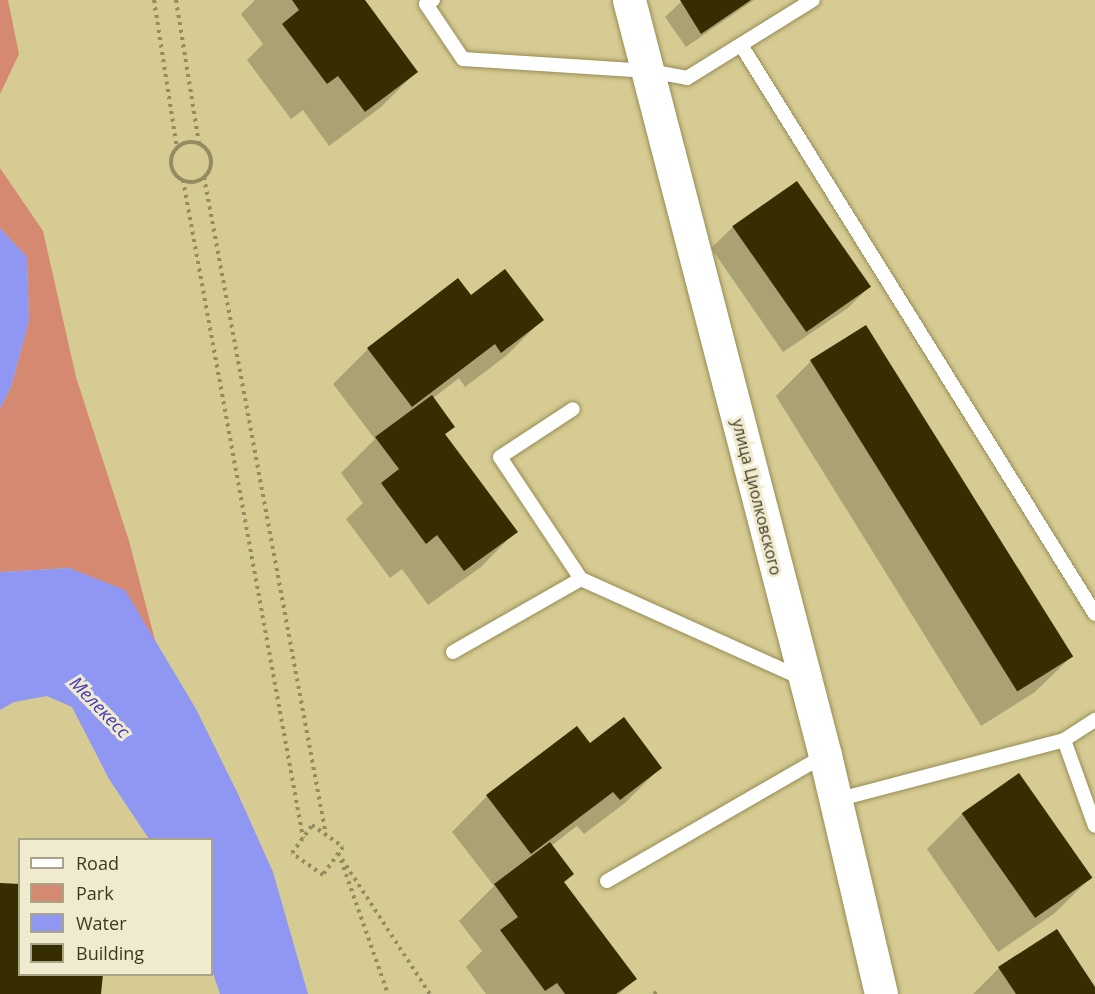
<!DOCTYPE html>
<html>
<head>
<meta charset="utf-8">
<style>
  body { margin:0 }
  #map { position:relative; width:1095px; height:994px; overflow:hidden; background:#d6cb92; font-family:"Open Sans",sans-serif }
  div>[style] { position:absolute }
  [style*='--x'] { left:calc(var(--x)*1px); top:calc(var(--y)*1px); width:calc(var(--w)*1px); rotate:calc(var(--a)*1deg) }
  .green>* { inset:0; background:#d58970 }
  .water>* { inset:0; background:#8f97f3 }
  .shadow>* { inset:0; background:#0003 }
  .building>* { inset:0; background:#362e01; transform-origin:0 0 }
  .path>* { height:4px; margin-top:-2px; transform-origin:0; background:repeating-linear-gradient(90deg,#948c61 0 3px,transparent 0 7.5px) }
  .path>.ring { margin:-2px; padding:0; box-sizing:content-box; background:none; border:4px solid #948c61; border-radius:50% }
  .roads { filter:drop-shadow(0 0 2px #978c55) drop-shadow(0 0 2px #978c55) }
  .service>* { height:14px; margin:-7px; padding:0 7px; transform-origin:7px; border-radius:7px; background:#fff }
  .tertiary>* { height:33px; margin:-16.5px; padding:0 16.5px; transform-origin:16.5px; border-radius:16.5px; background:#fff }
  span { translate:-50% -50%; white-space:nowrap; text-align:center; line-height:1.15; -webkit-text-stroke:6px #f0ebcf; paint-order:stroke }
  .street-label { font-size:16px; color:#3d3921 }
  .water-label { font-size:18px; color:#4538bd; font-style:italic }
  .legend { position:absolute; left:18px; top:838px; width:195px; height:138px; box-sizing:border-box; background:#f0ebcf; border:2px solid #a8a489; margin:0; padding:8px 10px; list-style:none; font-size:18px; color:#3d3921 }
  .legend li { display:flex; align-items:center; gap:12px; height:30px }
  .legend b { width:30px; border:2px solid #a8a489 }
</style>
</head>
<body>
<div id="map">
  <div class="green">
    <div style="clip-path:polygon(0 0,8px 0,19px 54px,0 94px)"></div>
    <div style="clip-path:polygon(0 168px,43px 231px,76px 377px,129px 541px,156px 644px,124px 590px,69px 568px,0 572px,0 409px,11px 387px,29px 321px,27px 257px,0 228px)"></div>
  </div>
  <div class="water">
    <div style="clip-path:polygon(0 228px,27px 257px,29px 321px,11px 387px,0 409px)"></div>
    <div style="clip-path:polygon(69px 568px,125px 590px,196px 709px,238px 794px,273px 872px,308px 994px,220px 994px,212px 970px,212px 840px,149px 839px,109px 779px,72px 707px,47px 696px,14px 702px,0 710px,0 572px)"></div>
  </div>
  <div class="shadow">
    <div style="clip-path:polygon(255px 0,363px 0,416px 72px,381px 107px,329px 146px,303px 110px,291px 119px,247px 60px,263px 44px,241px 14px)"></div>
    <div style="clip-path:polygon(683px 0,754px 0,686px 47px,665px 17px)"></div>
    <div style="clip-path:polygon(797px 183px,869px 287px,848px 308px,783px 352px,711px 248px,733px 227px)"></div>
    <div style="clip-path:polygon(471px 297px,542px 320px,507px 355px,465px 387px,459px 378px,432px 399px,453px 427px,444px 436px,516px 531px,481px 567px,428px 605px,402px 569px,390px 578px,346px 519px,363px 503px,341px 473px,375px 439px,333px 384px,368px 349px)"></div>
    <div style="clip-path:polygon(811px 361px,1071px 657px,1035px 692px,981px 726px,776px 396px)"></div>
    <div style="clip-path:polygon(577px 728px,590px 745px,660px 768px,625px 803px,584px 834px,577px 826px,551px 846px,563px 883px,635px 979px,619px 994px,486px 994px,466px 967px,482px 951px,459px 921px,494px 886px,452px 832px,487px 796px)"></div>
    <div style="clip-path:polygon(962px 814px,1090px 878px,1055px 913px,998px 952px,927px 849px)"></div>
    <div style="clip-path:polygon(999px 968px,1095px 989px,1095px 994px,973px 994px)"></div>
  </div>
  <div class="building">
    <div style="clip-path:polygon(292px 0,365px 0,418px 72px,365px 112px,338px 76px,327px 84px,282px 24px,299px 10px)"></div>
    <div style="clip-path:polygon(680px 0,751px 0,701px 34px)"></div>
    <div style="left:797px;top:181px;width:129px;height:79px;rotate:55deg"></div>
    <div style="clip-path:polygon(505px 269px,544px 320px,501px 353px,495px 344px,412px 407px,367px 348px,458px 278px,471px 295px)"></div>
    <div style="left:866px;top:325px;width:391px;height:66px;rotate:58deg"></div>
    <div style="clip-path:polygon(432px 395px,455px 427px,445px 434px,518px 532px,464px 571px,437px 535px,426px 544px,381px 483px,399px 469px,375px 437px)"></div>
    <div style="clip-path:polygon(624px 717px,662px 768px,620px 800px,613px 792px,531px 854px,486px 795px,577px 726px,590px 743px)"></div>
    <div style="left:1019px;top:773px;width:128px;height:70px;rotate:55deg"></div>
    <div style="clip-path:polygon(550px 842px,574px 874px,564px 882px,637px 979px,616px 994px,565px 994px,557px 983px,545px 991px,500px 930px,518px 917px,494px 884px)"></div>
    <div style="clip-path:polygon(0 883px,20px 884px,20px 974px,103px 974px,101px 994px,0 994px)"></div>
    <div style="clip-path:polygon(1057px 929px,1095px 987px,1095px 994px,1016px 994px,998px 967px)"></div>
  </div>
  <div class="path">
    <div style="--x:154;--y:0;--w:151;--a:81.2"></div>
    <div style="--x:176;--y:0;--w:146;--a:80.9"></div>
    <div class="ring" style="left:171px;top:142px;width:36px;height:36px"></div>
    <div style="--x:204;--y:177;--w:669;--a:79.5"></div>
    <div style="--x:183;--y:180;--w:669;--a:79.66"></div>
    <div style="--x:312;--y:825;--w:38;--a:35"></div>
    <div style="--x:343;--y:847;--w:34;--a:126"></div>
    <div style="--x:323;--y:875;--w:38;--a:-145"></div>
    <div style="--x:292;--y:853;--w:34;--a:-54"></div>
    <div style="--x:338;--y:853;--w:168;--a:56.9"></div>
    <div style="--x:341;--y:860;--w:142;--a:70.7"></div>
    <div style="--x:654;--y:994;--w:3;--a:-45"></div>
  </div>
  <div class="roads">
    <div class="service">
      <div style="--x:433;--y:0;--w:8;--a:150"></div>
      <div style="--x:426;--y:4;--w:66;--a:56.1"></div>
      <div style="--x:463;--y:59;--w:186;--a:3.7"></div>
      <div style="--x:649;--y:71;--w:39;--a:10"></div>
      <div style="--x:687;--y:78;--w:148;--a:-31.8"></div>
      <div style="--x:741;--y:45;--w:670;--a:58.11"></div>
      <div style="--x:581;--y:579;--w:241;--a:24.2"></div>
      <div style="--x:453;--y:652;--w:147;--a:-29.7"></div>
      <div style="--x:581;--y:579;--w:146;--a:-123.6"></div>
      <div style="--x:500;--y:457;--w:87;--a:-33.3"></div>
      <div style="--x:1064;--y:740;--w:91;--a:70.2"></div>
      <div style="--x:836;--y:800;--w:236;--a:-14.7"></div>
      <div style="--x:1064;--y:740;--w:37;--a:-33"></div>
      <div style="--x:607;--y:881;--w:252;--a:-30"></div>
    </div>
    <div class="tertiary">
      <div style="--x:629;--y:0;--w:780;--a:75.45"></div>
      <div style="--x:825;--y:755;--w:245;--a:76.8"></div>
    </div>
  </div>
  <div class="street-label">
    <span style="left:757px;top:497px;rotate:76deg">улица Циолковского</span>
  </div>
  <div class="water-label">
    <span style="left:100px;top:707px;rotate:46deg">Мелекесс</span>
  </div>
  <ul class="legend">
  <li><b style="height:8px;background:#fff"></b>Road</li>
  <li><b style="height:16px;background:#d58970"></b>Park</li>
  <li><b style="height:16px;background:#8f97f3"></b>Water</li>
  <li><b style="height:16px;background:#362e01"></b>Building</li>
  </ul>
</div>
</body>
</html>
